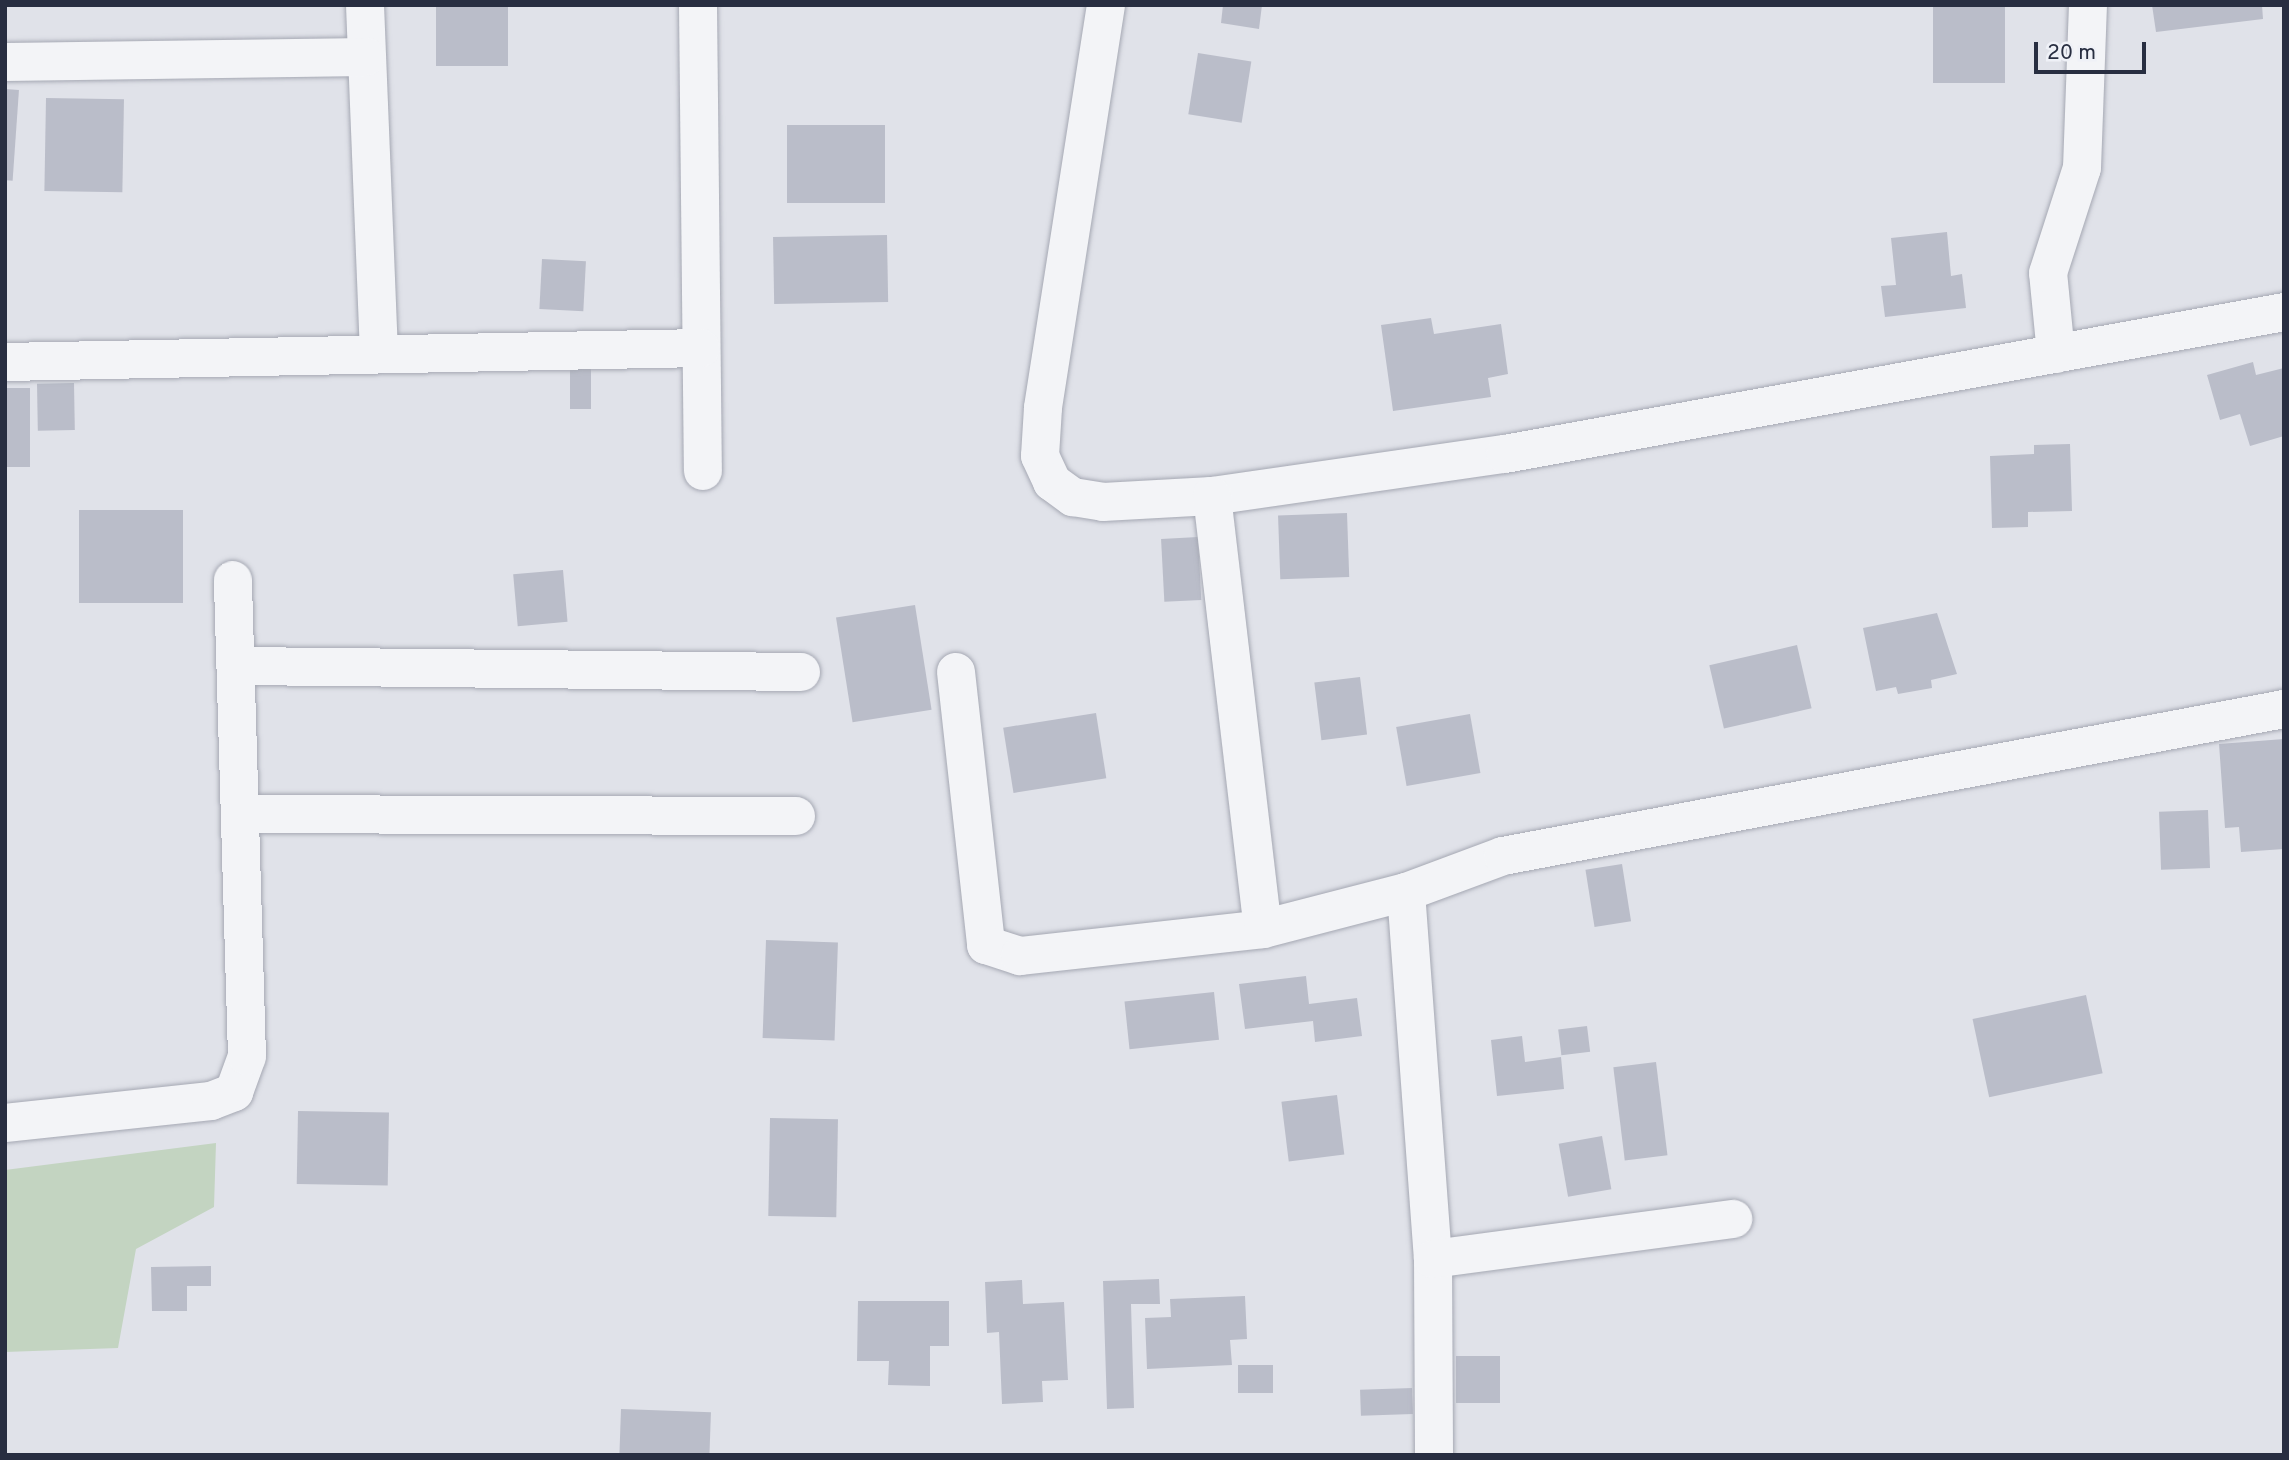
<!DOCTYPE html>
<html>
<head>
<meta charset="utf-8">
<style>
  body { margin:0 }
  #map { position:relative; width:2289px; height:1460px; overflow:hidden; background:#e0e2e9; font-family:Overpass,sans-serif }
  div>[style] { position:absolute }
  [style*='--x'] { left:calc(var(--x)*1px); top:calc(var(--y)*1px); width:calc(var(--w)*1px); rotate:calc(var(--a)*1deg) }
  .green>* { inset:0; background:#c3d4c1 }
  .building>* { inset:0; background:#babdc9; transform-origin:0 0 }
  .roads { filter:drop-shadow(0 0 2px #a5a8b3) drop-shadow(0 0 2px #a5a8b3) }
  .minor>* { height:38px; margin:-19px; padding:0 19px; transform-origin:19px; border-radius:19px; background:#f3f4f7 }
  span { translate:-50% -50%; white-space:nowrap; text-align:center; line-height:1.15; -webkit-text-stroke:5px #eff1f7; paint-order:stroke }
  .frame { position:absolute; inset:0; border:7px solid #282e41; pointer-events:none }
  .scale { position:absolute; left:2034px; top:42px; width:112px; height:32px; box-sizing:border-box; border:4px solid #282e41; border-top:0; padding-left:9px; font-size:21px; line-height:24px; white-space:nowrap; color:#282e41; -webkit-text-stroke:5px #eff1f7; paint-order:stroke }
</style>
</head>
<body>
<div id="map">
  <div class="green">
    <div style="clip-path:polygon(216px 1143px,214px 1207px,136px 1249px,118px 1348px,5px 1352px,5px 1170px)"></div>
  </div>
  <div class="building">
    <div style="left:436px;top:5px;width:72px;height:61px"></div>
    <div style="clip-path:polygon(1223px 5px,1262px 5px,1259px 29px,1221px 23px)"></div>
    <div style="left:1933px;top:5px;width:72px;height:78px"></div>
    <div style="clip-path:polygon(2152px 5px,2262px 5px,2263px 19px,2156px 32px)"></div>
    <div style="left:1198px;top:53px;width:54px;height:62px;rotate:9deg"></div>
    <div style="left:5px;top:89px;width:14px;height:91px;rotate:4deg"></div>
    <div style="left:46px;top:98px;width:78px;height:93px;rotate:1deg"></div>
    <div style="left:885px;top:125px;width:78px;height:98px;rotate:90deg"></div>
    <div style="clip-path:polygon(1947px 232px,1951px 276px,1962px 274px,1966px 308px,1885px 317px,1881px 286px,1896px 285px,1891px 238px)"></div>
    <div style="left:887px;top:235px;width:67px;height:114px;rotate:89deg"></div>
    <div style="left:542px;top:259px;width:44px;height:50px;rotate:3deg"></div>
    <div style="clip-path:polygon(1431px 318px,1434px 334px,1501px 324px,1508px 374px,1488px 378px,1491px 397px,1393px 411px,1381px 325px)"></div>
    <div style="clip-path:polygon(2253px 362px,2256px 375px,2284px 368px,2284px 436px,2250px 446px,2240px 414px,2220px 420px,2207px 375px)"></div>
    <div style="left:570px;top:363px;width:21px;height:46px"></div>
    <div style="left:74px;top:383px;width:47px;height:37px;rotate:89deg"></div>
    <div style="left:5px;top:388px;width:25px;height:79px"></div>
    <div style="clip-path:polygon(2070px 444px,2072px 511px,2028px 512px,2028px 527px,1992px 528px,1990px 456px,2034px 454px,2034px 445px)"></div>
    <div style="left:183px;top:510px;width:93px;height:104px;rotate:90deg"></div>
    <div style="left:1347px;top:513px;width:64px;height:69px;rotate:88deg"></div>
    <div style="left:1198px;top:537px;width:63px;height:37px;rotate:87deg"></div>
    <div style="left:563px;top:570px;width:52px;height:50px;rotate:85deg"></div>
    <div style="left:915px;top:605px;width:106px;height:80px;rotate:81deg"></div>
    <div style="clip-path:polygon(1937px 613px,1957px 674px,1931px 680px,1932px 688px,1898px 694px,1896px 687px,1876px 691px,1863px 628px)"></div>
    <div style="left:1797px;top:645px;width:65px;height:90px;rotate:77deg"></div>
    <div style="left:1360px;top:677px;width:58px;height:46px;rotate:83deg"></div>
    <div style="left:1096px;top:713px;width:66px;height:94px;rotate:81deg"></div>
    <div style="left:1470px;top:714px;width:60px;height:75px;rotate:80deg"></div>
    <div style="clip-path:polygon(2284px 739px,2284px 849px,2241px 852px,2239px 827px,2225px 828px,2219px 744px)"></div>
    <div style="left:2208px;top:810px;width:58px;height:49px;rotate:88deg"></div>
    <div style="left:1622px;top:864px;width:58px;height:37px;rotate:81deg"></div>
    <div style="left:766px;top:940px;width:72px;height:98px;rotate:2deg"></div>
    <div style="clip-path:polygon(1306px 976px,1309px 1004px,1357px 998px,1362px 1036px,1315px 1042px,1313px 1021px,1245px 1029px,1239px 984px)"></div>
    <div style="left:1214px;top:992px;width:48px;height:90px;rotate:84deg"></div>
    <div style="left:2086px;top:995px;width:80px;height:116px;rotate:78deg"></div>
    <div style="left:1587px;top:1026px;width:26px;height:29px;rotate:83deg"></div>
    <div style="clip-path:polygon(1522px 1036px,1525px 1062px,1561px 1057px,1564px 1089px,1497px 1096px,1491px 1040px)"></div>
    <div style="left:1656px;top:1062px;width:94px;height:43px;rotate:83deg"></div>
    <div style="left:1337px;top:1095px;width:60px;height:56px;rotate:83deg"></div>
    <div style="left:298px;top:1111px;width:91px;height:73px;rotate:1deg"></div>
    <div style="left:770px;top:1118px;width:68px;height:98px;rotate:1deg"></div>
    <div style="left:1602px;top:1136px;width:54px;height:44px;rotate:80deg"></div>
    <div style="clip-path:polygon(211px 1266px,211px 1286px,187px 1286px,187px 1311px,152px 1311px,151px 1267px)"></div>
    <div style="clip-path:polygon(1159px 1279px,1160px 1304px,1131px 1304px,1134px 1408px,1107px 1409px,1103px 1281px)"></div>
    <div style="clip-path:polygon(1022px 1280px,1023px 1304px,1064px 1302px,1068px 1380px,1042px 1381px,1043px 1402px,1002px 1404px,999px 1332px,987px 1333px,985px 1282px)"></div>
    <div style="clip-path:polygon(1245px 1296px,1247px 1339px,1230px 1340px,1232px 1365px,1147px 1369px,1145px 1318px,1171px 1317px,1170px 1299px)"></div>
    <div style="clip-path:polygon(858px 1301px,949px 1301px,949px 1346px,930px 1346px,930px 1386px,888px 1385px,889px 1361px,857px 1361px)"></div>
    <div style="left:1456px;top:1356px;width:44px;height:47px"></div>
    <div style="left:1238px;top:1365px;width:35px;height:28px"></div>
    <div style="left:1412px;top:1388px;width:26px;height:52px;rotate:88deg"></div>
    <div style="left:621px;top:1409px;width:90px;height:46px;rotate:2deg"></div>
  </div>
  <div class="roads">
    <div class="minor">
      <div style="--x:365;--y:5;--w:348;--a:87.7"></div>
      <div style="--x:698;--y:5;--w:466;--a:89.4"></div>
      <div style="--x:1106;--y:5;--w:408;--a:98.9"></div>
      <div style="--x:1043;--y:408;--w:48;--a:93.6"></div>
      <div style="--x:1040;--y:456;--w:29;--a:65"></div>
      <div style="--x:1052;--y:482;--w:26;--a:36"></div>
      <div style="--x:1073;--y:497;--w:30;--a:9"></div>
      <div style="--x:1103;--y:502;--w:109;--a:-3.2"></div>
      <div style="--x:1212;--y:496;--w:296;--a:-8.2"></div>
      <div style="--x:1505;--y:454;--w:792;--a:-10.33"></div>
      <div style="--x:5;--y:62;--w:361;--a:-0.8"></div>
      <div style="--x:2056;--y:354;--w:81;--a:-95.6"></div>
      <div style="--x:2048;--y:273;--w:110;--a:-72.1"></div>
      <div style="--x:2082;--y:168;--w:163;--a:-87.9"></div>
      <div style="--x:5;--y:362;--w:696;--a:-1.15"></div>
      <div style="--x:1212;--y:496;--w:436;--a:83.3"></div>
      <div style="--x:239;--y:666;--w:562;--a:0.61"></div>
      <div style="--x:956;--y:672;--w:275;--a:83.7"></div>
      <div style="--x:986;--y:945;--w:36;--a:18"></div>
      <div style="--x:1020;--y:956;--w:244;--a:-6.3"></div>
      <div style="--x:1263;--y:929;--w:148;--a:-14.5"></div>
      <div style="--x:1406;--y:892;--w:103;--a:-20.4"></div>
      <div style="--x:1503;--y:856;--w:795;--a:-10.66"></div>
      <div style="--x:241;--y:814;--w:555;--a:0.21"></div>
      <div style="--x:1406;--y:892;--w:368;--a:85.8"></div>
      <div style="--x:1433;--y:1259;--w:196;--a:89.7"></div>
      <div style="--x:5;--y:1123;--w:207;--a:-6.1"></div>
      <div style="--x:211;--y:1101;--w:25;--a:-21"></div>
      <div style="--x:234;--y:1092;--w:38;--a:-70"></div>
      <div style="--x:247;--y:1056;--w:476;--a:-91.7"></div>
      <div style="--x:1433;--y:1259;--w:303;--a:-7.6"></div>
    </div>
  </div>
  <div class="frame"></div>
  <div class="scale">20 m</div>
</div>
</body>
</html>
